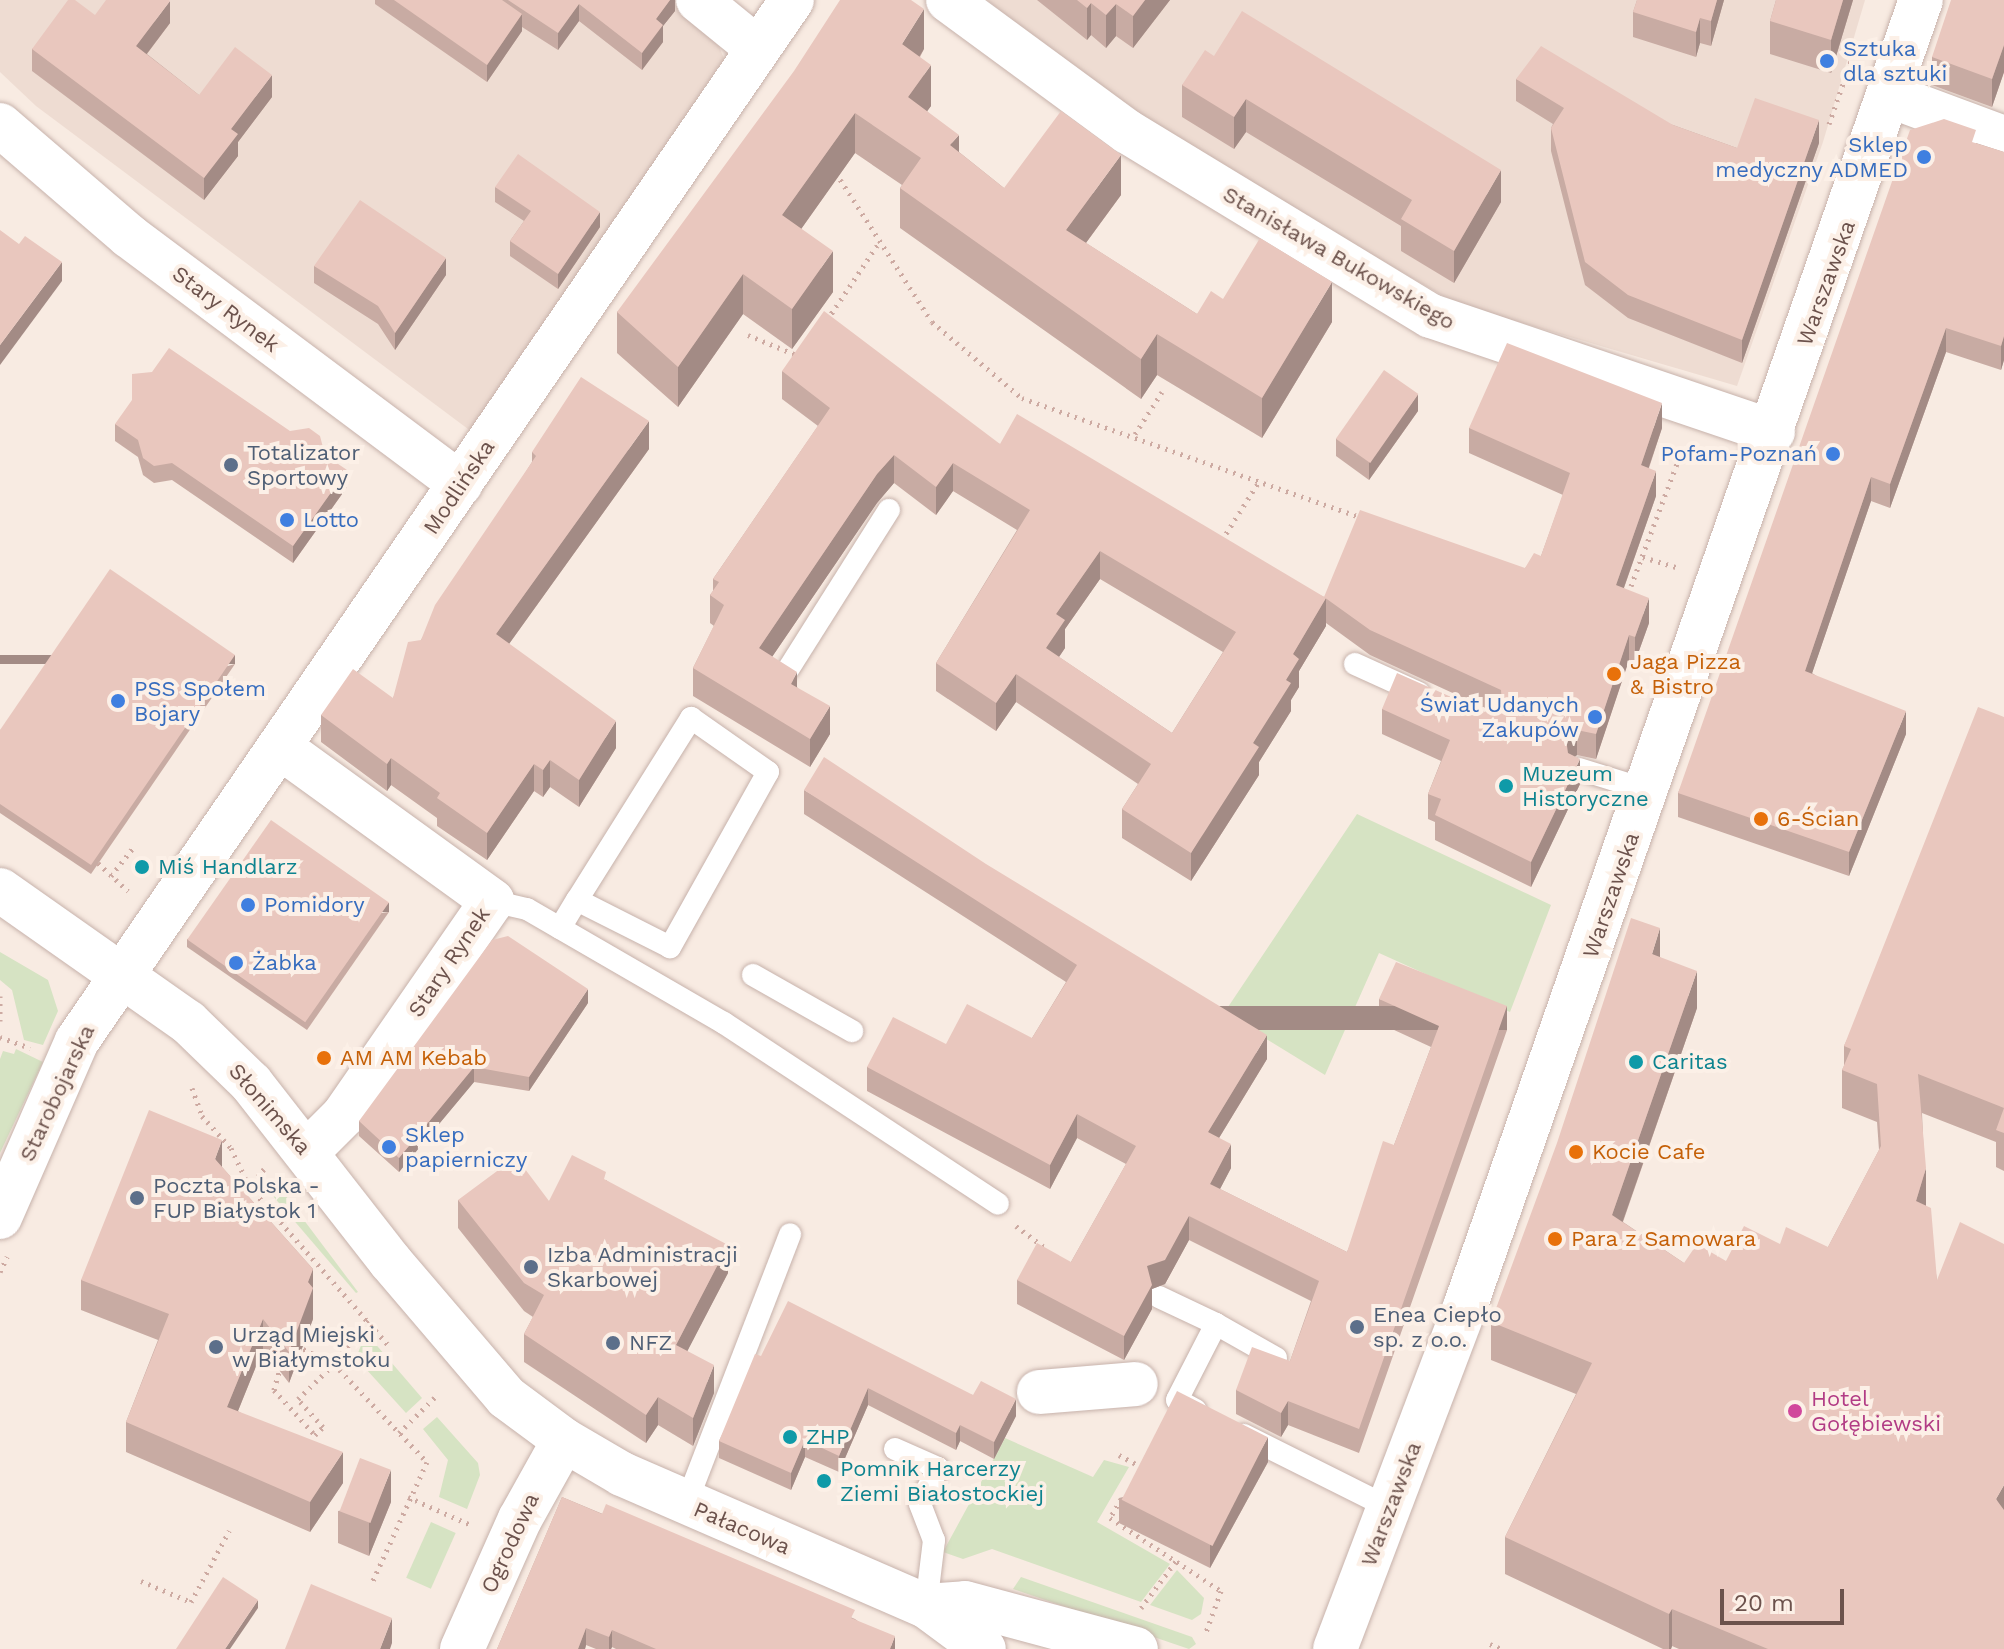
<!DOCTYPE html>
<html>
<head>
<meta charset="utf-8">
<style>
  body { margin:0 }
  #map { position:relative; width:2004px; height:1649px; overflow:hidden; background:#f8ebe2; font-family:"Work Sans",sans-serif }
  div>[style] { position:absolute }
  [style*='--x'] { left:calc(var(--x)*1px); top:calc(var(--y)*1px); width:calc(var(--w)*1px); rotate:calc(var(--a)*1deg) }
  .residential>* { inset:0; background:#eedcd2 }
  .green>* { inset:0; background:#d6e3c3; transform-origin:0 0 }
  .path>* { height:5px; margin-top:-2.5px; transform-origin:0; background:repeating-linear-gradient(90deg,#cdaaa2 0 2px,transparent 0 8px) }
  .roads { filter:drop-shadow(0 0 2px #c7b2ab) drop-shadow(0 0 2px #c7b2ab) }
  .service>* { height:22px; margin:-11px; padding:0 11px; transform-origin:11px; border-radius:11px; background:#fff }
  .minor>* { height:44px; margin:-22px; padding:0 22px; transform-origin:22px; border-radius:22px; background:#fff }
  .tertiary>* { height:44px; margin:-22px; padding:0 22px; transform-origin:22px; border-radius:22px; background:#fff }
  .wall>* { inset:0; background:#c8aba3 }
  .shaded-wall>* { inset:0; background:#a38b85; transform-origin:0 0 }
  .building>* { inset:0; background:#e9c7be; transform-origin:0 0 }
  .dots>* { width:22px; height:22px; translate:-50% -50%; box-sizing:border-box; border:4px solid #fcf0e7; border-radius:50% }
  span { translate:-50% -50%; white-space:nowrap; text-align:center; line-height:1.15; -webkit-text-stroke:8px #fcf0e7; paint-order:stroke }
  .shop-label { font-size:22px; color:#366cbe }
  .left { translate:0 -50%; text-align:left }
  .right { translate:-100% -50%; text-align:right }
  .street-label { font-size:22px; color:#6c524c }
  .service-label { font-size:22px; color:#4e5e75 }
  .food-label { font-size:22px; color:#c56008 }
  .culture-label { font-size:22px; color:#0d838f }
  .hotel-label { font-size:22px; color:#b23c85 }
  .scale { position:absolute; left:1720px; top:1589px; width:124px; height:36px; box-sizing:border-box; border:4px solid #6c524c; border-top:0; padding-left:10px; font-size:24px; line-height:28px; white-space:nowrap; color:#6c524c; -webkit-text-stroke:6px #fcf0e7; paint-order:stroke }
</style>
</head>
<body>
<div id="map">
  <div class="residential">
    <div style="clip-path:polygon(0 0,669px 0,716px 38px,724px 59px,472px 432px,36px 106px,0 72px)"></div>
    <div style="clip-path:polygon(987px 0,1865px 0,1823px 142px,1737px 386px,1457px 304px,1133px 116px)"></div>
  </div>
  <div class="green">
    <div style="clip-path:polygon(1357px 814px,1551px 905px,1510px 1012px,1379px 953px,1325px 1075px,1224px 1013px)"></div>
    <div style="clip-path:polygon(0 952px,48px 980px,58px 1011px,43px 1045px,24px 1040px,12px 990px,0 980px)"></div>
    <div style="clip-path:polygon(16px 1049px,43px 1062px,0 1153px,0 1059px,3px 1051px,14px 1054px)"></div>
    <div style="clip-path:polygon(273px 1179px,358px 1292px,356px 1293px,267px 1189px)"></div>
    <div style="clip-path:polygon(366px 1333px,422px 1398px,406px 1413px,356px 1358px)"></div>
    <div style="clip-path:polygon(437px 1417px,478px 1463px,480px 1475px,467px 1509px,439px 1497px,448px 1460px,423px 1429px)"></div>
    <div style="clip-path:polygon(1005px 1438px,1093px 1477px,1104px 1460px,1129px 1467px,1097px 1522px,1170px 1564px,1141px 1602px,992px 1549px,963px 1559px,943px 1552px)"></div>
    <div style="left:431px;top:1522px;width:27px;height:61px;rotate:24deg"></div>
    <div style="clip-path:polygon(1177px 1570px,1204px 1598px,1201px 1614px,1192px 1620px,1150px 1605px)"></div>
    <div style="clip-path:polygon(1021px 1577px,1192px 1637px,1196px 1644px,1189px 1649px,1013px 1589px)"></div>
  </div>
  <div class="path">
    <div style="--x:1829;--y:124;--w:70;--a:-70.8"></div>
    <div style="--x:836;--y:173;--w:177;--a:57.2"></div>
    <div style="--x:932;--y:322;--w:118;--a:40.2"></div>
    <div style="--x:1022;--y:398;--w:358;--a:19.4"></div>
    <div style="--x:827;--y:320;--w:95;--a:-56.1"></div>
    <div style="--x:748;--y:335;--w:55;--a:22.4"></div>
    <div style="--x:1135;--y:434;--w:50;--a:-57.3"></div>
    <div style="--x:1222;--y:540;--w:71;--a:-57.7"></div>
    <div style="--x:1643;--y:557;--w:39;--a:17"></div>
    <div style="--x:1631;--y:586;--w:151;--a:-69.4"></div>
    <div style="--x:98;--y:863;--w:41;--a:43"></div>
    <div style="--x:111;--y:876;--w:37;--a:-52"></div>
    <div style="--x:0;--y:996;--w:25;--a:90"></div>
    <div style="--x:0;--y:1037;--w:32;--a:20"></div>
    <div style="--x:192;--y:1088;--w:30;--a:70"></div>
    <div style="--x:202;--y:1116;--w:43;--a:47.8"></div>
    <div style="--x:231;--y:1148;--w:42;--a:64.7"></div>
    <div style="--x:264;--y:1169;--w:23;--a:131"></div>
    <div style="--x:249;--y:1186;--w:215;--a:48.8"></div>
    <div style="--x:1016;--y:1226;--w:38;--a:37"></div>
    <div style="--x:0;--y:1272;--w:17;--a:-65"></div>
    <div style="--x:368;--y:1320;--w:56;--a:127.7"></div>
    <div style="--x:334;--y:1364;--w:135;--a:46.5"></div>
    <div style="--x:427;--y:1462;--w:135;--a:114.5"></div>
    <div style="--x:281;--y:1365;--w:26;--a:106"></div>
    <div style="--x:274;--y:1390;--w:61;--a:47.7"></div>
    <div style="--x:315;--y:1435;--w:11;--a:-45"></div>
    <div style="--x:323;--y:1427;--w:38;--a:-132"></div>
    <div style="--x:298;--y:1399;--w:50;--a:-44.2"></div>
    <div style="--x:334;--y:1364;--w:39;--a:-154"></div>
    <div style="--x:399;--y:1433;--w:51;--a:-45"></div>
    <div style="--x:1119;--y:1455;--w:24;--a:28"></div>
    <div style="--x:408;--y:1497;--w:69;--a:24"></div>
    <div style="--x:1121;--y:1499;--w:22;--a:120"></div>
    <div style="--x:1110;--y:1518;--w:133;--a:33.3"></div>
    <div style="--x:1221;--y:1591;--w:44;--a:110.1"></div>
    <div style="--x:141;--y:1581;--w:54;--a:22.8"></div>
    <div style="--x:191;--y:1602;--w:81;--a:-61.8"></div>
    <div style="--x:1141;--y:1608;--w:59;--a:-53.3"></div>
    <div style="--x:1490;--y:1644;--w:12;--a:24"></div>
  </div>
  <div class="roads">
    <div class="service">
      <div style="--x:1355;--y:664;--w:70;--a:24.4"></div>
      <div style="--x:789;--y:668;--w:187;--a:-57.7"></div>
      <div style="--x:1579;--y:769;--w:71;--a:17.2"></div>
      <div style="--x:492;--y:901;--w:36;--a:13"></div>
      <div style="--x:527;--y:909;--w:228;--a:30.1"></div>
      <div style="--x:724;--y:1023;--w:328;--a:33.4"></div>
      <div style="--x:560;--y:928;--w:33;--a:-59"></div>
      <div style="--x:577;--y:900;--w:215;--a:-57.9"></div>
      <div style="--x:691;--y:718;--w:94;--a:35"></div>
      <div style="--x:768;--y:772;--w:201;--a:119.2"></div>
      <div style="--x:670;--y:947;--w:104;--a:-153.2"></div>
      <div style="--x:753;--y:975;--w:114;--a:29.5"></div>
      <div style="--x:1159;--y:1297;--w:63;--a:25.3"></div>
      <div style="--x:1216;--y:1324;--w:85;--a:117.2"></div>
      <div style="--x:1177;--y:1400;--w:21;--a:28"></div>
      <div style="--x:1216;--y:1324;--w:69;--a:29.5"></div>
      <div style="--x:1244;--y:1435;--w:163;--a:26.6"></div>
      <div style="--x:895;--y:1449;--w:47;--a:23.8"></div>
      <div style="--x:938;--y:1468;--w:40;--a:116.6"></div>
      <div style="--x:920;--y:1504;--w:39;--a:69"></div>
      <div style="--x:934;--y:1540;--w:66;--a:96.9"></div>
      <div style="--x:686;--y:1504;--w:289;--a:-68.9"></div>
    </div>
    <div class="minor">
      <div style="--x:698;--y:0;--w:77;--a:39.2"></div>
      <div style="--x:948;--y:0;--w:223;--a:36.3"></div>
      <div style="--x:1128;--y:132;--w:354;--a:31.3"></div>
      <div style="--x:1431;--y:316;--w:361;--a:18.7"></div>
      <div style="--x:1891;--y:96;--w:121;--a:20.4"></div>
      <div style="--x:0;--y:125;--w:170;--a:40.7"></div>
      <div style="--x:129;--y:236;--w:414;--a:36.8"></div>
      <div style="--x:281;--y:748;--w:261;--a:35.9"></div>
      <div style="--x:492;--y:901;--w:260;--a:124.7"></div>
      <div style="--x:344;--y:1115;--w:51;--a:135"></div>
      <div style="--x:0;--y:1217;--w:192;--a:-66.4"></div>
      <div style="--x:77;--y:1041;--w:1263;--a:-55.52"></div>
      <div style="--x:1039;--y:1392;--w:97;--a:-4.7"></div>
      <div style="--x:462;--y:1649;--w:142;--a:-66"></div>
      <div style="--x:520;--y:1519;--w:90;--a:-60.9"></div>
    </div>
    <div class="tertiary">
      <div style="--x:0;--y:890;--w:230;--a:35.1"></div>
      <div style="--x:188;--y:1022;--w:88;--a:44.1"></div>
      <div style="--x:251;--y:1083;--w:226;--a:52"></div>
      <div style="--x:390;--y:1261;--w:179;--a:49.5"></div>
      <div style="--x:506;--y:1397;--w:72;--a:36.6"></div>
      <div style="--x:564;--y:1440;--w:67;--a:30.4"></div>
      <div style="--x:622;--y:1474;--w:331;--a:23.5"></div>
      <div style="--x:926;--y:1606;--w:72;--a:36.6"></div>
      <div style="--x:926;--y:1606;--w:39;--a:-4"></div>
      <div style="--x:965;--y:1603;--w:177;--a:15.1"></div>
      <div style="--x:1335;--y:1649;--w:366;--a:-69.2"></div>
      <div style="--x:1465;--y:1307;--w:1384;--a:-70.77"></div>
    </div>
  </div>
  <div class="wall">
    <div style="clip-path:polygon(375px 0,675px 0,675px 11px,663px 26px,663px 42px,642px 70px,579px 21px,558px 50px,522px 27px,522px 31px,487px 82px,375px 4px)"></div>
    <div style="clip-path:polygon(1037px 0,1170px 0,1133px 48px,1116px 36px,1106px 48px,1091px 35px,1087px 40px)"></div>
    <div style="clip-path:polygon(1637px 0,1724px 0,1711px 46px,1700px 43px,1696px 57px,1633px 37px,1633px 12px)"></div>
    <div style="clip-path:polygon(1776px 0,1853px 0,1831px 73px,1770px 54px,1770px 21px)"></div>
    <div style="clip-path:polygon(2004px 0,2004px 72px,1992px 107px,1932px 85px,1932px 57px)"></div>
    <div style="clip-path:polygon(95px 15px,170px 23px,147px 54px,199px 95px,272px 97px,238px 142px,238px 156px,204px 200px,32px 71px,32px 49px)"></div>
    <div style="clip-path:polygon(924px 49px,920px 57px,931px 106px,927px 111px,959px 152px,1004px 188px,1121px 195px,1086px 243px,1197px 314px,1223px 299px,1332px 322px,1262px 438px,1157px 375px,1141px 399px,900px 228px,900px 188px,902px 185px,855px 153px,801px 229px,833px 292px,792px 349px,743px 314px,678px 407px,617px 353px,617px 312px)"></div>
    <div style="clip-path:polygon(1214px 56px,1501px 202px,1454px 283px,1401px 251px,1401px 226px,1246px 132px,1234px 149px,1182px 117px,1182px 85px)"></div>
    <div style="clip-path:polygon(1516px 79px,1673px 125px,1737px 148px,1819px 143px,1742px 363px,1628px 318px,1585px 285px,1551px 151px,1551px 128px,1553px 124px,1516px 101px)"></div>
    <div style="clip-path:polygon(1976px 143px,2004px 152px,2004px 360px,2001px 370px,1946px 352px,1890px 508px,1871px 501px,1812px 673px,1906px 734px,1849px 876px,1678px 817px,1678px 793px)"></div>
    <div style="clip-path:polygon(495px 187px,600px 227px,558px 289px,510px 256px,510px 241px,524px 221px,495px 202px)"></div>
    <div style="clip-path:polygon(314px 266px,446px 275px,395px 350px,378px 324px,314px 283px)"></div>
    <div style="clip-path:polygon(evenodd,782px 371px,1000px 444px,1324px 597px,1525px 568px,1541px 556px,1563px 495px,1469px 453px,1469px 428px,1662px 428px,1649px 468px,1656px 496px,1624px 588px,1649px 623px,1635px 662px,1629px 660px,1596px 759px,1577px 755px,1575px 756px,1580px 784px,1531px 887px,1435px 840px,1435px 822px,1428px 819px,1428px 794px,1441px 761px,1382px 734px,1382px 709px,1485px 712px,1490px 710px,1370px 655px,1326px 623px,1326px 626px,1299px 671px,1299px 687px,1291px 700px,1291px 711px,1259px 762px,1259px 775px,1191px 881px,1122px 838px,1122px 809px,1138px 784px,1016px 702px,996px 731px,936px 691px,936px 663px,1017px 530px,953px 491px,936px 515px,894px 483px,877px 503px,772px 657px,797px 687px,830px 734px,810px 767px,693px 696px,693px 668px,714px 626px,710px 623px,710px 595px,713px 591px,713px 579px,818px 426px,782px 399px,782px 371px,1100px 579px,1223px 652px,1172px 733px,1059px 657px,1065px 648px,1065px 629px,1100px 579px)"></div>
    <div style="clip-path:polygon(1418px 411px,1369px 480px,1336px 456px,1336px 439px)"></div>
    <div style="clip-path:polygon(115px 424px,325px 455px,347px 487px,293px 563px,172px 480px,154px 483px,143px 475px,138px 457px,115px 441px)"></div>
    <div style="clip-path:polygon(649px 449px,509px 644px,616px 748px,579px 807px,550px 787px,543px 797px,534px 791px,487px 860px,437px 826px,437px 818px,391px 785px,387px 791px,321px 742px,321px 715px,393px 698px,421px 640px,532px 462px,532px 452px)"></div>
    <div style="clip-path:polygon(235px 664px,91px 874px,0 813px,0 730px)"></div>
    <div style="clip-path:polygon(2004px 717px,2004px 1171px,1996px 1167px,1996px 1142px,1922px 1113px,1926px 1206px,1937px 1280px,2004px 1649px,1679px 1649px,1672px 1646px,1671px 1649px,1663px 1649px,1505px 1574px,1505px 1537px,1576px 1394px,1491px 1360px,1491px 1322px,1660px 957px,1697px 1008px,1623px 1222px,1684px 1263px,1726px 1261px,1780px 1244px,1828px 1247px,1879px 1150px,1877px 1122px,1842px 1108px,1842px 1070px,1844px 1066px,1844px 1046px)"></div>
    <div style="clip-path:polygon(804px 790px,1267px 1059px,1219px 1138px,1231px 1168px,1220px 1189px,1347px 1252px,1394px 1145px,1431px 1047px,1379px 1023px,1379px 999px,1507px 1030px,1359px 1453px,1288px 1425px,1281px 1437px,1236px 1414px,1236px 1390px,1290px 1361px,1311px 1301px,1189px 1240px,1165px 1284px,1152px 1289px,1152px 1309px,1124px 1360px,1017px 1304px,1017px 1280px,1071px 1262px,1126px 1164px,1077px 1138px,1050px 1189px,867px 1091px,867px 1067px,946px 1044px,1032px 1038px,1066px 982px,804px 814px)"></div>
    <div style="clip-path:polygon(389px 912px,307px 1030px,187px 947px,187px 939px)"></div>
    <div style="clip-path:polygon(588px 1003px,529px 1091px,474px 1082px,399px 1172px,359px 1136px,359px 1121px)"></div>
    <div style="clip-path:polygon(222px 1167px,313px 1269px,313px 1319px,289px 1383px,263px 1349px,238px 1411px,343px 1483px,310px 1532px,126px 1452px,126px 1422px,158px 1340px,81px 1310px,81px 1280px)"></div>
    <div style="clip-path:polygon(606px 1180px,728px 1273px,687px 1351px,714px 1393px,693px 1446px,658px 1425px,646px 1443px,524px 1362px,524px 1334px,533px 1317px,524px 1311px,458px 1228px,458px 1200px,549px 1201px)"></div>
    <div style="clip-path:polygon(761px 1356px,973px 1395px,1016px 1416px,994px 1459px,960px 1441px,956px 1450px,868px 1405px,839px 1472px,805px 1457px,791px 1490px,719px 1458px,719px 1441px)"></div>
    <div style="clip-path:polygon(1268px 1462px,1210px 1568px,1119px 1523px,1119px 1498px)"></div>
    <div style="clip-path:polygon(562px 1497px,855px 1619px,895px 1649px,616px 1649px,612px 1647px,611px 1649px,596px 1649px,586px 1645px,585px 1649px,497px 1649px)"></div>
    <div style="clip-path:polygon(391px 1502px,369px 1556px,338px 1543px,338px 1511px)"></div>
  </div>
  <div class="shaded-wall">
    <div style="clip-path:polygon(670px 0,675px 0,675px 11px,663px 26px,663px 42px,642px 70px,642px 53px,656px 19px)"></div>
    <div style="clip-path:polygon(1145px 0,1170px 0,1133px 48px,1133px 16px)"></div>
    <div style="clip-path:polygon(1717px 0,1724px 0,1711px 46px,1711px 21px)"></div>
    <div style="clip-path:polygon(1843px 0,1853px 0,1831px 73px,1831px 40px)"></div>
    <div style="clip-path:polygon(170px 1px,170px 23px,136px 68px,136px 46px)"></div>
    <div style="clip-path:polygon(1091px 3px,1091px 35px,1087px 40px,1087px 8px)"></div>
    <div style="clip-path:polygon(579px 4px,579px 21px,558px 50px,558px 33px)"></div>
    <div style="clip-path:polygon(1116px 4px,1116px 36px,1106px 48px,1106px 15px)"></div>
    <div style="clip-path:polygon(924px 9px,924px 49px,902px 84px,902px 44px)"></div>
    <div style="clip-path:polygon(522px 14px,522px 31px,487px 82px,487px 65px)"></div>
    <div style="clip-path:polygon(1700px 18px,1700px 43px,1696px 57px,1696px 32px)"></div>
    <div style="clip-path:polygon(2004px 45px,2004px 72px,1992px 107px,1992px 79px)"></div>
    <div style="clip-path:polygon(931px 65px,931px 106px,908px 137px,908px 97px)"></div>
    <div style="clip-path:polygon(272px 75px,272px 97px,238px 142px,238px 156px,204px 200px,204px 178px,231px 129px)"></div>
    <div style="clip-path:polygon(1246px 99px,1246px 132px,1234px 149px,1234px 117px)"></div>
    <div style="clip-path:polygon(855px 113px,855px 153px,782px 256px,782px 215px)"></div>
    <div style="clip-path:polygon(1819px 120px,1819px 143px,1742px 363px,1742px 340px)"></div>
    <div style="clip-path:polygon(959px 135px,959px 175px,950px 145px)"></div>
    <div style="clip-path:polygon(1121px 155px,1121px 195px,1066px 270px,1066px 230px)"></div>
    <div style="clip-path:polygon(1501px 170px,1501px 202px,1454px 283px,1454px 251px)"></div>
    <div style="clip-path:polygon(600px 212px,600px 227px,558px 289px,558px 274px)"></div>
    <div style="clip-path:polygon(833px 251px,833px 292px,792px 349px,792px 309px)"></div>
    <div style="clip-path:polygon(446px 258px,446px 275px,395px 350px,395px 333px)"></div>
    <div style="clip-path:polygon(62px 262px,62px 281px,0 365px,0 345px)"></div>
    <div style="clip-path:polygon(743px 274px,743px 314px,678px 407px,678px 367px)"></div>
    <div style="clip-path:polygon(1332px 282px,1332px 322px,1262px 438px,1262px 398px)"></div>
    <div style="clip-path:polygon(1946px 328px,1946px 352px,1890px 508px,1890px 484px)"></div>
    <div style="clip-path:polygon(1157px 334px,1157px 375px,1141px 399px,1141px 359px)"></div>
    <div style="clip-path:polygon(2004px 336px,2004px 360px,2001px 370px,2001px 346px)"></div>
    <div style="clip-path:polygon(1418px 394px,1418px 411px,1369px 480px,1369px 463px)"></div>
    <div style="clip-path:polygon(1662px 403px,1662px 428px,1641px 490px,1641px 465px)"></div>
    <div style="clip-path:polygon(649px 421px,649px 449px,496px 662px,496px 634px)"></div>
    <div style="clip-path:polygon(894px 455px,894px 483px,877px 503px,759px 676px,759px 648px,877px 474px)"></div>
    <div style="clip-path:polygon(953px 463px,953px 491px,936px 515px,936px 487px)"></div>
    <div style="clip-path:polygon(347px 470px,347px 487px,293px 563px,293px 546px)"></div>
    <div style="clip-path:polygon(1656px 471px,1656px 496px,1616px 610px,1616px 585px)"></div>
    <div style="clip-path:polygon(1871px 477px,1871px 501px,1805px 694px,1805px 671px)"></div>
    <div style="clip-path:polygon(1100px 551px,1100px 579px,1065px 629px,1065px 648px,1046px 676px,1046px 648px,1056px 614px)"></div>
    <div style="clip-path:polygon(1326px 598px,1326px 626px,1299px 671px,1299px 687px,1291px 700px,1291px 711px,1259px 762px,1259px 775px,1191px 881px,1191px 853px,1253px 743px,1286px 680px,1293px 654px)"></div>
    <div style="clip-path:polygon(1649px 598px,1649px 623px,1635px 662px,1635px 637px)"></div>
    <div style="clip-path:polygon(1629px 635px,1629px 660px,1596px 759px,1596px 734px)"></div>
    <div style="left:235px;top:655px;width:9px;height:255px;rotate:90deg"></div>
    <div style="clip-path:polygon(797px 672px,797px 700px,791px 684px)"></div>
    <div style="clip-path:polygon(1016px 674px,1016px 702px,996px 731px,996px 703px)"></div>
    <div style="clip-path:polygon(830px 706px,830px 734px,810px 767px,810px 739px)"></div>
    <div style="clip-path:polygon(1906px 711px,1906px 734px,1849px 876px,1849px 852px)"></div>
    <div style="clip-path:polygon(616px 721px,616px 748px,579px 807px,579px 780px)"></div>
    <div style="clip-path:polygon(1577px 730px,1577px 755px,1566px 764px,1566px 739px)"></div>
    <div style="clip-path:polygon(391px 758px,391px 785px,387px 791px,387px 764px)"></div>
    <div style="clip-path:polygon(1580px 759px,1580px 784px,1531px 887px,1531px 862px)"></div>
    <div style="clip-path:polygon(550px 760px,550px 787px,543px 797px,543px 770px)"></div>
    <div style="clip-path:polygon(534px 764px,534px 791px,487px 860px,487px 833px)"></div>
    <div style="left:389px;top:903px;width:9px;height:144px;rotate:90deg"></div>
    <div style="clip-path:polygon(1660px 928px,1660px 966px,1652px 954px)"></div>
    <div style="clip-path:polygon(1697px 971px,1697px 1008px,1612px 1252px,1612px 1215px)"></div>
    <div style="clip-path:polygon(588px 989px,588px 1003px,529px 1091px,529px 1077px)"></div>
    <div style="left:1507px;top:1006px;width:24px;height:448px;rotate:90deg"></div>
    <div style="clip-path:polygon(1267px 1035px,1267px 1059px,1208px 1156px,1208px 1132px)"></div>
    <div style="clip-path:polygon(474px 1067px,474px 1082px,399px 1172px,399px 1158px)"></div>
    <div style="clip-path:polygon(1077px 1114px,1077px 1138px,1050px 1189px,1050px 1165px)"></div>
    <div style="clip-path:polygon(222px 1140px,222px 1171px,215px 1159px)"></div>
    <div style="clip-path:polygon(1231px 1144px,1231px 1168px,1210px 1208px,1210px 1184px)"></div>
    <div style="clip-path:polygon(1926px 1168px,1926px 1205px,1916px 1239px,1916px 1201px)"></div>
    <div style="clip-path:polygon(1189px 1216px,1189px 1240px,1165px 1284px,1152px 1289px,1152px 1309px,1124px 1360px,1124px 1336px,1147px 1266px)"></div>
    <div style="clip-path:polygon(728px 1245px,728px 1273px,676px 1373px,676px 1345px)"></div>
    <div style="clip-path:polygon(313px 1269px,313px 1319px,289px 1383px,289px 1352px,308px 1282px)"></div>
    <div style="clip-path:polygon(263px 1319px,263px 1349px,227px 1438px,227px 1407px)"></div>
    <div style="clip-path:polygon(714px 1365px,714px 1393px,693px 1446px,693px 1418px)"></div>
    <div style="clip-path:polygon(868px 1388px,868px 1405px,839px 1472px,839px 1456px)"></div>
    <div style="clip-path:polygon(658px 1397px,658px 1425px,646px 1443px,646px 1415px)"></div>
    <div style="clip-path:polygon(1016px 1399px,1016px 1416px,994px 1459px,994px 1442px)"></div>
    <div style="clip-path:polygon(1288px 1401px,1288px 1425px,1281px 1437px,1281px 1413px)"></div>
    <div style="clip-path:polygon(960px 1425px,960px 1441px,956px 1450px,956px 1433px)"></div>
    <div style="clip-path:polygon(1268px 1437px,1268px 1462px,1210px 1568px,1210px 1543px)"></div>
    <div style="clip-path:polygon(805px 1440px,805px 1457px,791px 1490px,791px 1473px)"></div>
    <div style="clip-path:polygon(343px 1452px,343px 1483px,310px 1532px,310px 1502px)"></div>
    <div style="clip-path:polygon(391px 1470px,391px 1502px,369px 1556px,369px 1523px)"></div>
    <div style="clip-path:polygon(2004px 1485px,2004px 1522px,1996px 1499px)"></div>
    <div style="clip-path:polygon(258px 1600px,258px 1608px,230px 1649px,225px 1649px)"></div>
    <div style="clip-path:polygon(1672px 1609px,1672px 1646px,1671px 1649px,1669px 1649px,1669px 1614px)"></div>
    <div style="clip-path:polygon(392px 1618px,392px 1643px,390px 1649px,380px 1649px)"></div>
    <div style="clip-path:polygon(586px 1628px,586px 1645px,585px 1649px,578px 1649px)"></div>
    <div style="clip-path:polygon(612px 1630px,612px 1647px,611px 1649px,609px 1649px,609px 1637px)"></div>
    <div style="clip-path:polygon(895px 1636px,895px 1649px,890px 1649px)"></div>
  </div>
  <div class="building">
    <div style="clip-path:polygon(68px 0,75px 0,95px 15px,106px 0,169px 0,170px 1px,136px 46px,199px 95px,235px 47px,272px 75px,231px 129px,238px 134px,204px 178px,32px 49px)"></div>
    <div style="clip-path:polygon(394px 0,502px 0,522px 14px,487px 65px)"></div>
    <div style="clip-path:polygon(508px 0,670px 0,656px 19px,663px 25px,642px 53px,579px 4px,558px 33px)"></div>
    <div style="clip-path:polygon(840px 0,911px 0,924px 9px,902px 44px,931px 65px,908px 97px,959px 135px,950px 145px,1004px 188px,1061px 111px,1121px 155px,1066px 230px,1197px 314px,1211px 291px,1223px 299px,1260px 238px,1332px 282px,1262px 398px,1157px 334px,1141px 359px,900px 188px,921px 158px,855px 113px,782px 215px,833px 251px,792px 309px,743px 274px,678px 367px,617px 312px,794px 71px)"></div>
    <div style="clip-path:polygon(1077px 0,1145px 0,1133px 16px,1116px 4px,1106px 15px,1091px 3px,1087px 8px)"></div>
    <div style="clip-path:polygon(1637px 0,1717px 0,1711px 21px,1700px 18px,1696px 32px,1633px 12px)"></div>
    <div style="clip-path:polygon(1776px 0,1843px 0,1831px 40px,1770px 21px)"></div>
    <div style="clip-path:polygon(1951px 0,2004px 0,2004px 45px,1992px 79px,1932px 57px)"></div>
    <div style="clip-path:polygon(1242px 11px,1501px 170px,1454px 251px,1401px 219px,1412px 200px,1246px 99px,1234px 117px,1182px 85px,1205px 50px,1214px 56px)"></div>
    <div style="clip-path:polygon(1541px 46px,1673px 125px,1737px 148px,1755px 98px,1819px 120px,1742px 340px,1628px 295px,1585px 262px,1551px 128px,1564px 108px,1516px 79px)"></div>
    <div style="clip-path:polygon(1944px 119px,1976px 130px,1972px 142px,2004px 152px,2004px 336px,2001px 346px,1946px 328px,1890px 484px,1871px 477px,1805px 671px,1906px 711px,1849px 852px,1678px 793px,1910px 130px)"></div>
    <div style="clip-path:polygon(518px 154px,600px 212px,558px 274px,510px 241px,531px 211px,495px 187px)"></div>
    <div style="clip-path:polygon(360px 200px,446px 258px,395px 333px,378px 306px,314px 266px)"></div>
    <div style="clip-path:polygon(0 230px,19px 244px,25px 236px,62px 262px,0 345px)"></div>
    <div style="clip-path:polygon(evenodd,824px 311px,1000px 444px,1017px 414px,1326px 598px,1293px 654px,1299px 659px,1286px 680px,1291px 683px,1253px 743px,1259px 747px,1191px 853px,1122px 809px,1151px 764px,1016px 674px,996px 703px,936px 663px,1030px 510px,953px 463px,936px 487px,894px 455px,877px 474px,759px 648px,797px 672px,791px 684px,830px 706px,810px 739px,693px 668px,724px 605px,710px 595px,719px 582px,713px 579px,830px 408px,782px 371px,824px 311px,1100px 551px,1236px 632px,1172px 733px,1046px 648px,1065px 620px,1056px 614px,1100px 551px)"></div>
    <div style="clip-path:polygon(1507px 343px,1662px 403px,1641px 465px,1656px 471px,1616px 585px,1649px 598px,1635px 637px,1629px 635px,1596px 734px,1577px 730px,1566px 739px,1568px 753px,1580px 759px,1531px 862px,1435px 815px,1441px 799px,1428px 794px,1450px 740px,1382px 709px,1397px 673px,1485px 712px,1502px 705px,1501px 690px,1370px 630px,1324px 597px,1360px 510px,1525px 568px,1534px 553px,1541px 556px,1570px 473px,1469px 428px)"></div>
    <div style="clip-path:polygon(169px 348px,290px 431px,309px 428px,320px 436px,325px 455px,347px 470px,293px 546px,172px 463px,154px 466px,143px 458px,138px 440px,115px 424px,132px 400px,132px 374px,152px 372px)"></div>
    <div style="left:1384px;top:370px;width:42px;height:84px;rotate:35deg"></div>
    <div style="clip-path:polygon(581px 377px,649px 421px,496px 634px,616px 721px,579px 780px,550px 760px,543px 770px,534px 764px,487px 833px,437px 798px,440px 793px,391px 758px,387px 764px,321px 715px,353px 669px,393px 698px,408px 642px,421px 640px,435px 605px,536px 456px,532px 452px)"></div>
    <div style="clip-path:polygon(110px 569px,235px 655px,91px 865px,0 804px,0 730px)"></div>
    <div style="clip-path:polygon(1978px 707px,2004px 717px,2004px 1108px,1918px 1074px,1926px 1168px,1916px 1201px,1931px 1208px,1937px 1280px,1960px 1222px,2004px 1244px,2004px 1485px,1996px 1499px,2004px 1510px,2004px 1649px,1768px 1649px,1672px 1609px,1669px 1614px,1505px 1537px,1592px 1363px,1491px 1322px,1557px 1143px,1631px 918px,1660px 928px,1652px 954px,1697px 971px,1612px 1215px,1684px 1263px,1697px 1244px,1726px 1261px,1744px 1226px,1780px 1244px,1786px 1227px,1828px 1247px,1881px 1146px,1877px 1084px,1842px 1070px,1851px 1049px,1844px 1046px)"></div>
    <div style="clip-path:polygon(824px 757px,986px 864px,1267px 1035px,1208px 1132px,1231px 1144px,1210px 1184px,1347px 1252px,1383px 1141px,1394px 1145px,1439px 1026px,1379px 999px,1396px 962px,1507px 1006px,1359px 1429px,1288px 1401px,1281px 1413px,1236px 1390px,1252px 1347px,1290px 1361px,1319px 1281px,1189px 1216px,1165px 1260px,1147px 1266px,1152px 1285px,1124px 1336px,1017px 1280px,1037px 1243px,1071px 1262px,1136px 1146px,1077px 1114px,1050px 1165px,867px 1067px,893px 1017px,946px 1044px,967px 1004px,1032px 1038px,1077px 965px,804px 790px)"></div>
    <div style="left:271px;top:820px;width:144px;height:146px;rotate:35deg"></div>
    <div style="clip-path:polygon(508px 936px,588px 989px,529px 1077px,474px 1067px,399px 1158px,359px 1121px,492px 940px)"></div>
    <div style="clip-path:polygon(2004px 1108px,2004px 1133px,1996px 1130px)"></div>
    <div style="clip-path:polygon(149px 1110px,222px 1140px,215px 1159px,313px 1269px,308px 1282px,313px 1288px,289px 1352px,263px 1319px,227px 1407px,343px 1452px,310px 1502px,126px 1422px,169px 1314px,81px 1280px)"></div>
    <div style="clip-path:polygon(572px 1155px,606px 1172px,604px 1179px,728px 1245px,676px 1345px,714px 1365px,693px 1418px,658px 1397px,646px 1415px,524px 1334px,544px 1295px,524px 1283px,458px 1200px,516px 1157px,549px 1201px)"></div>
    <div style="clip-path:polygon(788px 1301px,973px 1395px,981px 1381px,1016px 1399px,994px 1442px,960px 1425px,956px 1433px,868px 1388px,839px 1456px,805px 1440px,791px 1473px,719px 1441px,755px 1354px,761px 1356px)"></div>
    <div style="left:1177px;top:1391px;width:102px;height:122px;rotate:27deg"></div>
    <div style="left:360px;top:1458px;width:33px;height:57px;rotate:21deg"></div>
    <div style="clip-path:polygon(562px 1497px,602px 1514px,606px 1504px,855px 1610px,851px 1618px,895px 1636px,890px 1649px,656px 1649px,612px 1630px,609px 1637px,586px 1628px,578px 1649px,497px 1649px)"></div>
    <div style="clip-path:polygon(223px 1577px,258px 1600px,225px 1649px,176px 1649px)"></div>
    <div style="clip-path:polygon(311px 1584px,392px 1618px,380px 1649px,285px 1649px)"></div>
  </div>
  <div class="dots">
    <div style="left:1827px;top:61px;background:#3f7fe0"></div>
    <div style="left:1924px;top:157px;background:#3f7fe0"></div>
    <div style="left:1833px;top:454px;background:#3f7fe0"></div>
    <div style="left:231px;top:465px;background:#5c6f8a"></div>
    <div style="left:287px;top:520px;background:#3f7fe0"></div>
    <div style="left:1614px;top:674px;background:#e8710a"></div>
    <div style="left:118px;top:701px;background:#3f7fe0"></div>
    <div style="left:1595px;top:717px;background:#3f7fe0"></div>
    <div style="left:1506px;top:786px;background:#0f9aa8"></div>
    <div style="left:1761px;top:819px;background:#e8710a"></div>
    <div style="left:142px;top:867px;background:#0f9aa8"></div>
    <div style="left:248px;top:905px;background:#3f7fe0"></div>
    <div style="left:236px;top:963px;background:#3f7fe0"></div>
    <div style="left:324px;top:1058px;background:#e8710a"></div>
    <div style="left:1636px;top:1062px;background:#0f9aa8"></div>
    <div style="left:389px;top:1147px;background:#3f7fe0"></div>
    <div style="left:1576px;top:1152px;background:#e8710a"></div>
    <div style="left:137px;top:1198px;background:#5c6f8a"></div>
    <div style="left:1555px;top:1239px;background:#e8710a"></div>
    <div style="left:531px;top:1267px;background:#5c6f8a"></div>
    <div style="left:1357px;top:1327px;background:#5c6f8a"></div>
    <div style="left:613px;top:1343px;background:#5c6f8a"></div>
    <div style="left:216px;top:1347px;background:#5c6f8a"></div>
    <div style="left:1795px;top:1411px;background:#d1479c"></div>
    <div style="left:790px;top:1437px;background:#0f9aa8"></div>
    <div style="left:824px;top:1481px;background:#0f9aa8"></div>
  </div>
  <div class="shop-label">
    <span class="left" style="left:1843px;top:61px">Sztuka<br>dla sztuki</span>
    <span class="right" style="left:1908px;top:157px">Sklep<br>medyczny ADMED</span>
    <span class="right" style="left:1817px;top:454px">Pofam-Poznań</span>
    <span class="left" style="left:303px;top:520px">Lotto</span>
    <span class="left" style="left:134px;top:701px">PSS Społem<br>Bojary</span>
    <span class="right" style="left:1579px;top:717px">Świat Udanych<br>Zakupów</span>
    <span class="left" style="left:264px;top:905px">Pomidory</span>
    <span class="left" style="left:252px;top:963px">Żabka</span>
    <span class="left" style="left:405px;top:1147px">Sklep<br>papierniczy</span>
  </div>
  <div class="street-label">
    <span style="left:1339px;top:258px;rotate:30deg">Stanisława Bukowskiego</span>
    <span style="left:1826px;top:283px;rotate:-70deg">Warszawska</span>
    <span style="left:226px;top:309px;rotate:37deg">Stary Rynek</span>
    <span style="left:459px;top:487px;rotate:-56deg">Modlińska</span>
    <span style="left:1611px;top:895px;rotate:-71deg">Warszawska</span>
    <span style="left:449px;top:962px;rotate:-56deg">Stary Rynek</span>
    <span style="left:57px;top:1093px;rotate:-65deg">Starobojarska</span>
    <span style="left:270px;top:1109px;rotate:49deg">Słonimska</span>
    <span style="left:1391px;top:1504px;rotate:-69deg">Warszawska</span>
    <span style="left:742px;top:1528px;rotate:23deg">Pałacowa</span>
    <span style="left:510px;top:1543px;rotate:-65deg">Ogrodowa</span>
  </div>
  <div class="service-label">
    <span class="left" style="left:247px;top:465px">Totalizator<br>Sportowy</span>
    <span class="left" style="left:153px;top:1198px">Poczta Polska -<br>FUP Białystok 1</span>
    <span class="left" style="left:547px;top:1267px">Izba Administracji<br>Skarbowej</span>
    <span class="left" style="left:1373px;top:1327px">Enea Ciepło<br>sp. z o.o.</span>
    <span class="left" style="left:232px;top:1347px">Urząd Miejski<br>w Białymstoku</span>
    <span class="left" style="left:629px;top:1343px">NFZ</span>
  </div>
  <div class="food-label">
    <span class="left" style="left:1630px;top:674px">Jaga Pizza<br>&amp; Bistro</span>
    <span class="left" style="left:1777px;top:819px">6-Ścian</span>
    <span class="left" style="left:340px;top:1058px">AM AM Kebab</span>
    <span class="left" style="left:1592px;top:1152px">Kocie Cafe</span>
    <span class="left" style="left:1571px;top:1239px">Para z Samowara</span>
  </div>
  <div class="culture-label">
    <span class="left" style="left:1522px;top:786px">Muzeum<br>Historyczne</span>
    <span class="left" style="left:158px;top:867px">Miś Handlarz</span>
    <span class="left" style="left:1652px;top:1062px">Caritas</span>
    <span class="left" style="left:806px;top:1437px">ZHP</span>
    <span class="left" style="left:840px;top:1481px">Pomnik Harcerzy<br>Ziemi Białostockiej</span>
  </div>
  <div class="hotel-label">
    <span class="left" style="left:1811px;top:1411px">Hotel<br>Gołębiewski</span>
  </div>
  <div class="scale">20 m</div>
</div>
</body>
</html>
